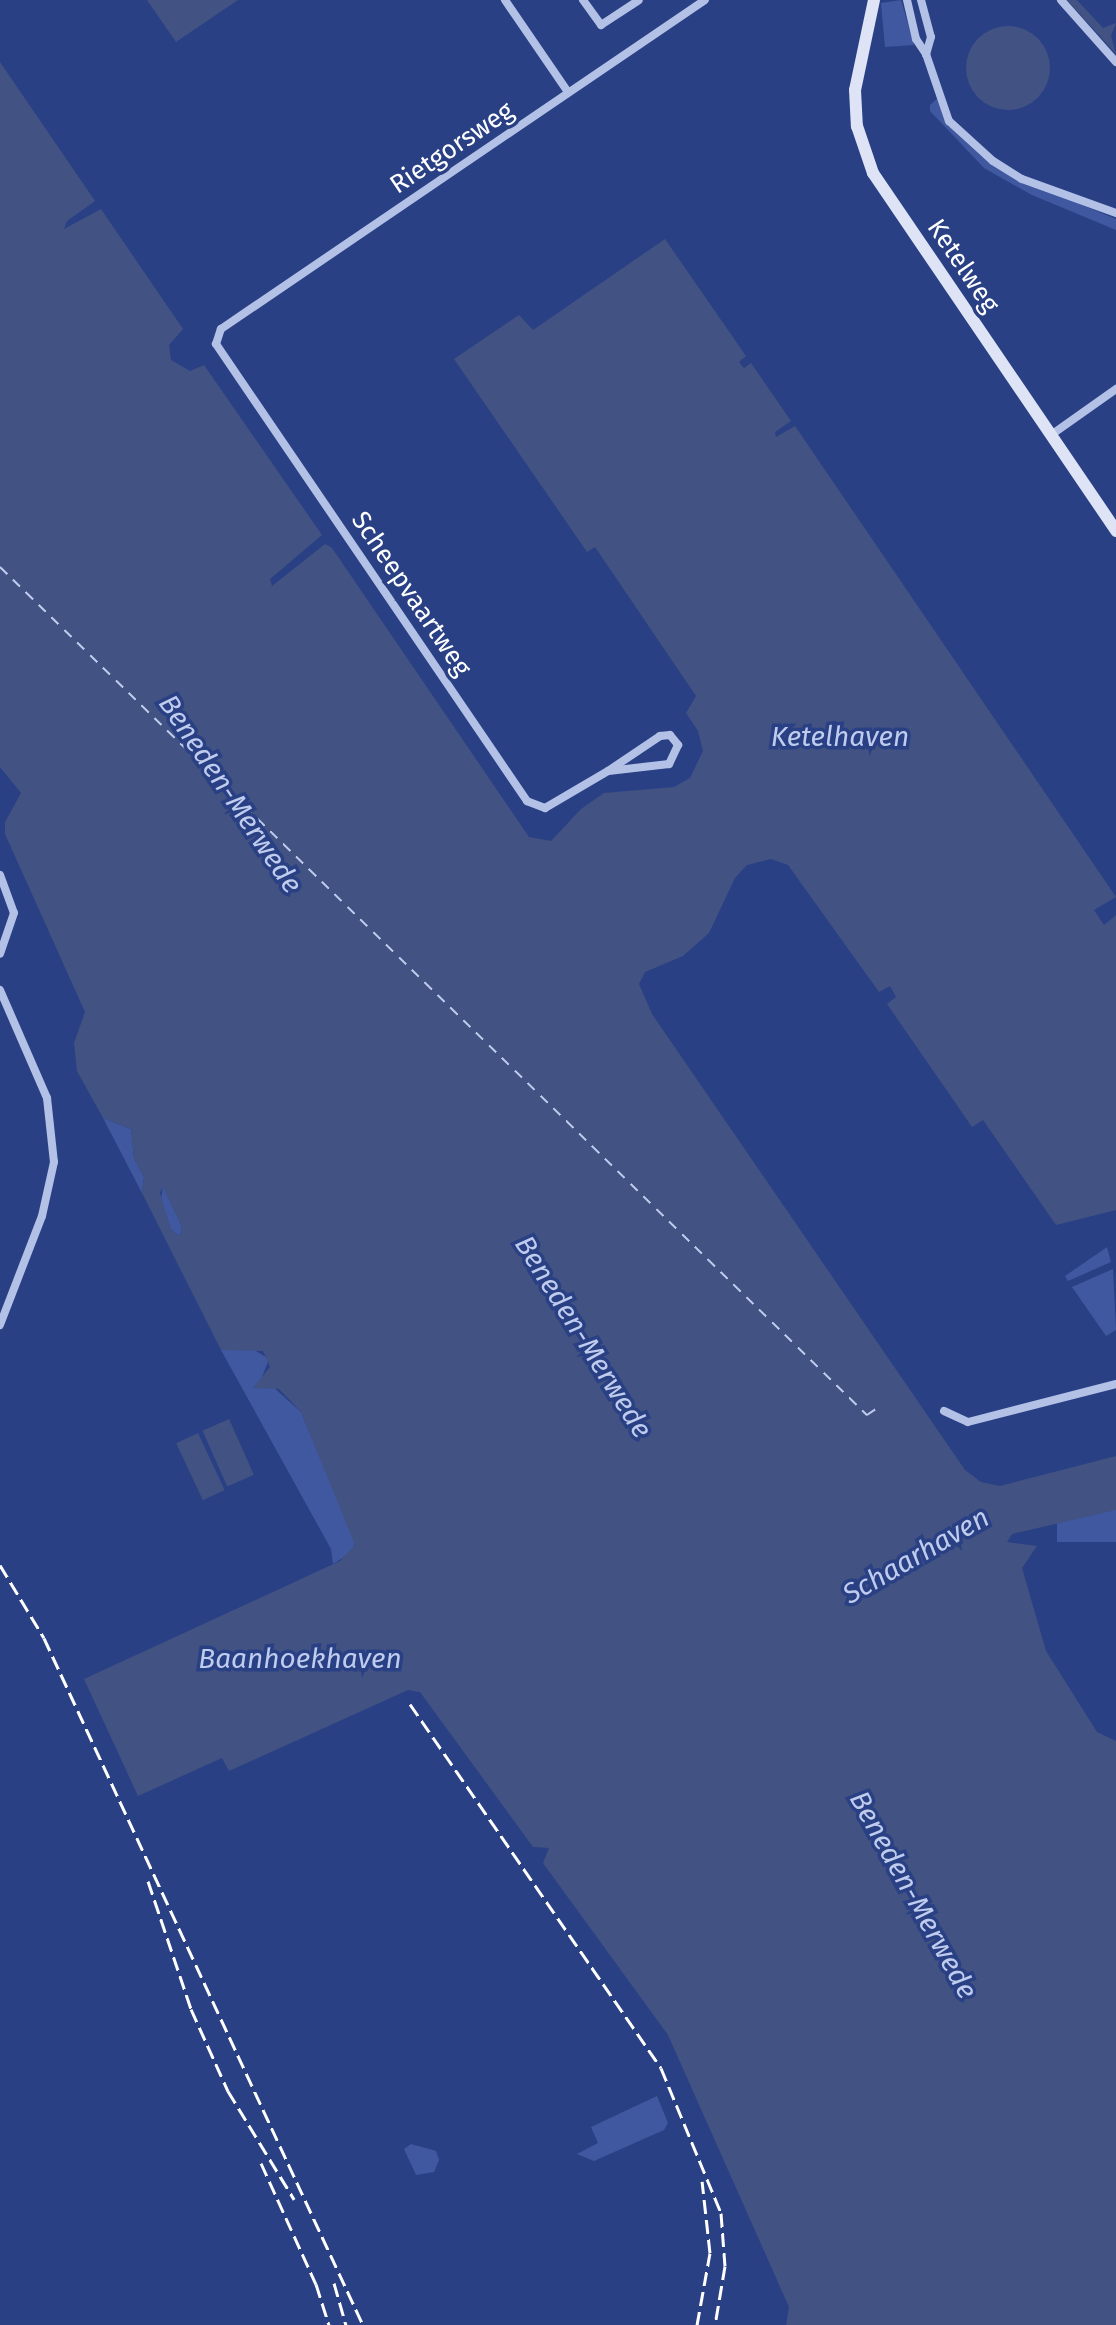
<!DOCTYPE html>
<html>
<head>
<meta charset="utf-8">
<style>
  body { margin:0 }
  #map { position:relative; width:1116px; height:2325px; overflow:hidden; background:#2a4084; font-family:"Fira Sans",sans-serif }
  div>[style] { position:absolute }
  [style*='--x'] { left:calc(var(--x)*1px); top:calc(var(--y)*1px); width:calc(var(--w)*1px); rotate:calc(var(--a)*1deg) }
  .green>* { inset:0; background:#3f58a0; transform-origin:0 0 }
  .water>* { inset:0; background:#425283; transform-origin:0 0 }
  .round { border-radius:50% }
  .ferry>* { height:2px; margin-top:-1px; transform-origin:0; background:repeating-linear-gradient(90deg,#c0ccee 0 10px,transparent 0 18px) }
  .street>* { height:8px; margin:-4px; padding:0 4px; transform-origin:4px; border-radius:4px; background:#b4c1e7 }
  .secondary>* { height:12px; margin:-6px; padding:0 6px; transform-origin:6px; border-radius:6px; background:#dee4f6 }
  .rail>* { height:3px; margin-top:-1.5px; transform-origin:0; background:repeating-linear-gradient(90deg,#fff 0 14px,transparent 0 20px) }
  span { translate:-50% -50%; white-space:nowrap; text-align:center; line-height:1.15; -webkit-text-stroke:7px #2a4084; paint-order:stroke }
  .street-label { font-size:26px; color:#fff }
  .water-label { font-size:28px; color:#c0ccee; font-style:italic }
</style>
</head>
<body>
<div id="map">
  <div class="green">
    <div style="clip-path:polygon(901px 0,914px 45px,885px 47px,881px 3px)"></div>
    <div style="clip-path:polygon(938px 98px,953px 130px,980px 155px,1015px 177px,1116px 219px,1116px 230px,1032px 195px,984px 168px,930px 111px,930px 105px)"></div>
    <div style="clip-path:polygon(103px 1118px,131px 1129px,134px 1158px,144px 1177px,142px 1193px)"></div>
    <div style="clip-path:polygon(163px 1186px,182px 1227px,180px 1236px,171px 1230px,161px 1200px)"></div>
    <div style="clip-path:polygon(1107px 1247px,1111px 1262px,1068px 1281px,1065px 1276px)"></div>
    <div style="clip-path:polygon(1113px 1269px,1116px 1330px,1106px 1336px,1072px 1287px)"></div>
    <div style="clip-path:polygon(251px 1348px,269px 1359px,262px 1377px,301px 1412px,355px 1542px,352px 1552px,333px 1564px,331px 1549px,221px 1350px)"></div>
    <div style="left:1116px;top:1510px;width:32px;height:59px;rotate:90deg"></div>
    <div style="clip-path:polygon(657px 2096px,668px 2123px,664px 2130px,594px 2161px,577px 2154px,598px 2143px,591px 2127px)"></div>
    <div style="clip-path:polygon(411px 2144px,436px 2151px,439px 2160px,434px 2172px,416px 2175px,404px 2149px)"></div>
  </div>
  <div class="water">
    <div style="clip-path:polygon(147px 0,238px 0,176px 42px)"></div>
    <div style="clip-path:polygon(1067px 0,1077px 0,1103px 28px,1116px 23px,1111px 36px,1116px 54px)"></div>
    <div class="round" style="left:966px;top:26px;width:84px;height:84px"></div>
    <div style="clip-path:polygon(evenodd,0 62px,95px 201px,67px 221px,64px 229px,101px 209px,183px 329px,169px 345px,171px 360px,190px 371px,204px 365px,322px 535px,270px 579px,272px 586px,325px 544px,332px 548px,529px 837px,551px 841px,581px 809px,604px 793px,674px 787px,690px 778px,703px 751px,698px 731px,686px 713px,696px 696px,595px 547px,587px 552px,454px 359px,519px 315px,533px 330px,665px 239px,746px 356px,739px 362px,744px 368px,751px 363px,791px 421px,775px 432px,776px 437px,795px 426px,1116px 897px,1094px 910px,1104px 925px,1116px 915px,1116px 1210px,1056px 1225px,983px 1120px,972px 1127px,887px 1004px,896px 997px,890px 986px,879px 992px,788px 865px,771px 859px,747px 865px,735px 878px,709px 933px,683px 956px,645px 972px,639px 984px,652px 1014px,965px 1470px,981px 1482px,1000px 1486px,1116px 1456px,1116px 1510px,1012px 1534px,1007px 1542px,1037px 1546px,1022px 1568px,1046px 1651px,1097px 1732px,1116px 1741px,1116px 2325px,786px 2325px,789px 2307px,668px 2035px,543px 1863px,549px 1848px,533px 1847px,420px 1692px,408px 1690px,229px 1771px,222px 1758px,138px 1796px,84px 1679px,340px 1561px,355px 1545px,301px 1412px,279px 1389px,253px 1388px,270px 1367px,263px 1351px,221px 1350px,142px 1193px,144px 1177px,134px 1158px,131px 1129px,103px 1118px,77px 1071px,74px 1043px,85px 1012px,5px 834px,5px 822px,21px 793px,0 767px,0 62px,163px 1187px,182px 1227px,180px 1236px,171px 1230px,160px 1193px,163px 1187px)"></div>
    <div style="left:229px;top:1419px;width:61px;height:29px;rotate:66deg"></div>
    <div style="left:198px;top:1433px;width:63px;height:24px;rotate:65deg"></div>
  </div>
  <div class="ferry">
    <div style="--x:0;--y:567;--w:1213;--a:44.37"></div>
    <div style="--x:867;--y:1415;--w:14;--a:-34"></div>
  </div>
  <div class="street">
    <div style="--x:505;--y:0;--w:112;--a:55.6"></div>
    <div style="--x:583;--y:0;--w:31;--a:54"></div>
    <div style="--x:601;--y:25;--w:45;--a:-33.3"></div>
    <div style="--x:907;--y:0;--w:40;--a:77"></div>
    <div style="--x:916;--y:39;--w:18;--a:56"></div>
    <div style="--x:926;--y:54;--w:71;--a:71.1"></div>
    <div style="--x:949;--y:121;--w:59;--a:42.3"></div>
    <div style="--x:993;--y:161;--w:34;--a:32"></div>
    <div style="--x:1022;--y:179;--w:100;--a:19.9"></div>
    <div style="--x:921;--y:0;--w:38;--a:75"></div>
    <div style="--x:931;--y:37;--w:18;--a:106"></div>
    <div style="--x:1061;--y:0;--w:83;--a:48.4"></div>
    <div style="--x:1051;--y:435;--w:80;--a:-35.3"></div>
    <div style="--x:608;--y:771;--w:63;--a:-33.9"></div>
    <div style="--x:660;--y:736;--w:10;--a:-6"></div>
    <div style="--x:670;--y:735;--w:13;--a:51"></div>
    <div style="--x:678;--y:745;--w:21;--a:115"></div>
    <div style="--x:669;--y:764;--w:61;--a:173.5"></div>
    <div style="--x:608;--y:771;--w:73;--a:149.6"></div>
    <div style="--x:545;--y:808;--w:19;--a:-159"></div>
    <div style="--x:527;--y:801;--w:553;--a:-124.24"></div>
    <div style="--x:216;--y:344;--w:16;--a:-72"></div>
    <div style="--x:221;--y:329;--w:585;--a:-34.21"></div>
    <div style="--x:0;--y:875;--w:40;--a:69.8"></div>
    <div style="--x:14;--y:913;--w:43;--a:108.9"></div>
    <div style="--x:0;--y:990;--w:118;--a:66.5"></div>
    <div style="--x:47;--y:1098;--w:64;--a:83.8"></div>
    <div style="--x:54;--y:1162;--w:55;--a:102.5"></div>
    <div style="--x:42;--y:1216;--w:117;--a:111.1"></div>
    <div style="--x:944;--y:1411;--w:26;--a:25"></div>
    <div style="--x:968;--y:1422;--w:153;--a:-14.4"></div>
  </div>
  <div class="secondary">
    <div style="--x:874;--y:0;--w:92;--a:101.9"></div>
    <div style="--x:855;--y:90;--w:36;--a:87"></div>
    <div style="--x:857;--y:126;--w:50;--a:71.2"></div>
    <div style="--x:873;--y:173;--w:433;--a:55.8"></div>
  </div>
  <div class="rail">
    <div style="--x:0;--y:1565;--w:85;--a:58.9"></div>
    <div style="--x:44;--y:1638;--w:757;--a:65.09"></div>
    <div style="--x:410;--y:1704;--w:442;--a:55.4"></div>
    <div style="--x:661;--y:2068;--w:157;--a:67.5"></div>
    <div style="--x:721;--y:2213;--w:53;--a:85.7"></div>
    <div style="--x:725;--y:2266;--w:60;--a:99.6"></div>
    <div style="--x:148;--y:1881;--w:135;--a:71.4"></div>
    <div style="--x:191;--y:2009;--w:90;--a:65.7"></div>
    <div style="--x:228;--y:2091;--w:127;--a:58.6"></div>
    <div style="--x:261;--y:2163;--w:133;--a:65.6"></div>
    <div style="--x:316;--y:2284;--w:43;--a:72.4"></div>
    <div style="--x:334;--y:2283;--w:44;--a:74.1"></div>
    <div style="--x:697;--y:2325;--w:73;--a:-79.8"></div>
    <div style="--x:710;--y:2253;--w:72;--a:-96.3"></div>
  </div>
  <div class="street-label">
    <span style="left:452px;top:148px;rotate:-34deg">Rietgorsweg</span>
    <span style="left:963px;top:266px;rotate:56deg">Ketelweg</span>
    <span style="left:411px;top:594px;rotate:56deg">Scheepvaartweg</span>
  </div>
  <div class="water-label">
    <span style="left:840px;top:737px">Ketelhaven</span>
    <span style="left:230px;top:794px;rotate:56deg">Beneden-Merwede</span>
    <span style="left:583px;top:1337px;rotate:58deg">Beneden-Merwede</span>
    <span style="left:916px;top:1556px;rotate:-30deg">Schaarhaven</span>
    <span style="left:300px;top:1659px">Baanhoekhaven</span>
    <span style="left:913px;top:1895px;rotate:61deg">Beneden-Merwede</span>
  </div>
</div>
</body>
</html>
